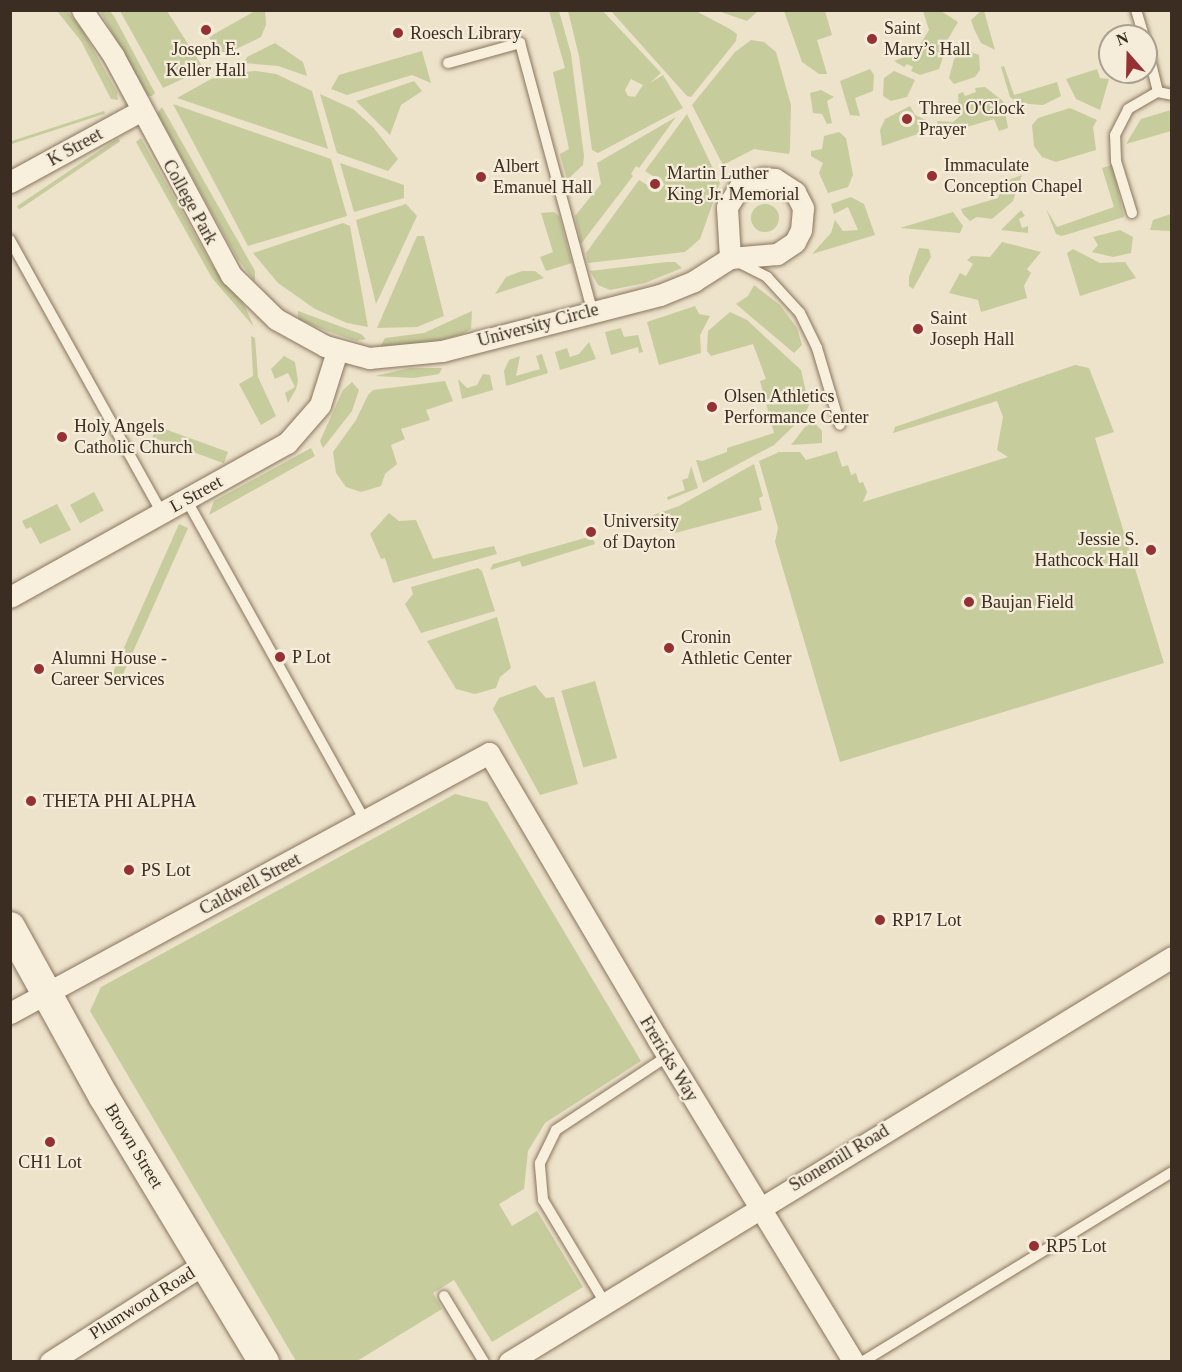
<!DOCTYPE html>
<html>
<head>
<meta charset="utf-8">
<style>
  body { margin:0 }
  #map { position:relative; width:1182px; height:1372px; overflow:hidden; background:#ede2ca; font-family:"Times New Roman",serif }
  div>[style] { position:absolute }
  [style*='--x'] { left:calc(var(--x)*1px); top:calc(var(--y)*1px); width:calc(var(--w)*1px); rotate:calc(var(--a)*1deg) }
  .green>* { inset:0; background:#c7cc9d; transform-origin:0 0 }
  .round { border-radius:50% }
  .roads { filter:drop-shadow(0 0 2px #89755e) drop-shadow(0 0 2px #89755e) }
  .lane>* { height:10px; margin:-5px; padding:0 5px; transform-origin:5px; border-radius:5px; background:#f8efdd }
  .street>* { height:21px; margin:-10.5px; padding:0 10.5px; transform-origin:10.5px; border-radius:10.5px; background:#f8efdd }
  .secondary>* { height:30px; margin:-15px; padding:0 15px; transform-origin:15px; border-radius:15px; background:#f8efdd }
  .dots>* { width:16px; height:16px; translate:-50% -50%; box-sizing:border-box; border:3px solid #f5ecd9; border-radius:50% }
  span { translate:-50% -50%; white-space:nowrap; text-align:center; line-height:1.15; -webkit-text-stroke:4.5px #f5ecd9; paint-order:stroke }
  .poi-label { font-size:18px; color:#3b2d21 }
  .left { translate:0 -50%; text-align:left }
  .right { translate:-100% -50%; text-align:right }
  .street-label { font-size:18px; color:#3b2d21 }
  .frame { position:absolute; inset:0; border:12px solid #3b2d21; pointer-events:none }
  .north { position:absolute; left:1098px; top:24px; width:60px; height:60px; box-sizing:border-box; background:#f5ecd9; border:2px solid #aba08f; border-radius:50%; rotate:340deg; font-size:16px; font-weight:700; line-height:24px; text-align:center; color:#3b2d21 }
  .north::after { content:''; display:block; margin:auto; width:21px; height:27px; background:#963133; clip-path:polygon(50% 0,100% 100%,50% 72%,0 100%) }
</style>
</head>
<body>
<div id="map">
  <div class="green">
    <div style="clip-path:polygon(57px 11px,67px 11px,81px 28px,117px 92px,118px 100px,111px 99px,81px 41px)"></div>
    <div style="clip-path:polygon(100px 11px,110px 11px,115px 18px,155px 93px,152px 96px,148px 96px)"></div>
    <div style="clip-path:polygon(120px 11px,167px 11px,204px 69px,163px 88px)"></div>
    <div style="clip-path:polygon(255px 11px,265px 11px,266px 25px,261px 37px,228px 53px,217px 51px,209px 37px)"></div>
    <div style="clip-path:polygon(549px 11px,559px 11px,571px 54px,584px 156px,583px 165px,567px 180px,560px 154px,569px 149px,553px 72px,565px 68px)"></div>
    <div style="clip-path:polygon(evenodd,568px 11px,603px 11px,661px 73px,650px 83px,663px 75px,683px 108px,598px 153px,592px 150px,579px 56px,568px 11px,631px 79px,643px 85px,635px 97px,628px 96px,625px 90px,631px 79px)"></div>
    <div style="clip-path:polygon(611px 11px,696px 11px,730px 29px,737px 34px,736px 41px,691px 97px,687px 96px)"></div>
    <div style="clip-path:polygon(718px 11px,758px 11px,747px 21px)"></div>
    <div style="clip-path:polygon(784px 11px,825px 11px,832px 35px,817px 40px,827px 74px,819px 74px,802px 62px)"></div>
    <div style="clip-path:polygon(923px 11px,941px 11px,958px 22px,938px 56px,943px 57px,939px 69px,920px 75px,911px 71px,913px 67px,907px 64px,904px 67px,894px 61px,915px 53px,929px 30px)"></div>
    <div style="clip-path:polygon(981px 11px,984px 11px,995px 50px,981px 43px,974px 29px,971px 20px)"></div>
    <div style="clip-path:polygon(751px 40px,764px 42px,776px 52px,791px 105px,790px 149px,789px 154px,754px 149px,723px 165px,692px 105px,735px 52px)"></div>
    <div style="clip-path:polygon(275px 43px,303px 62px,307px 76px,278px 66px,244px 63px,247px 57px)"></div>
    <div style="clip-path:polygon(964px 49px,979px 55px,980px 70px,975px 77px,954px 84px,949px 78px,954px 59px)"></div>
    <div style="clip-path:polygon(422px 51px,431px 83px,412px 75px,347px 95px,331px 89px,339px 75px)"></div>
    <div style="clip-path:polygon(1004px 66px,1014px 95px,1057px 82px,1061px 96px,1043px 105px,1017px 103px,1010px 97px,1001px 67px)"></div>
    <div style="clip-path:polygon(870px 69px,874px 75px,873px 91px,855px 98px,860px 116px,850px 115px,840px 81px)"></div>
    <div style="clip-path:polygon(1097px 69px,1100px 78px,1109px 79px,1100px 110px,1076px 99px,1066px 79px)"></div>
    <div style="clip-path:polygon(256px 71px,276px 74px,312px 91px,328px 149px,177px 98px,220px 74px)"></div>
    <div style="clip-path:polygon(894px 71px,915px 80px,907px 97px,891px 101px,883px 96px,884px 78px)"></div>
    <div style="clip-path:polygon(414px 81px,422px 91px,401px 105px,390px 135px,356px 101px)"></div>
    <div style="clip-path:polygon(985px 87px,1003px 101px,1008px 128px,999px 131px,994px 119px,946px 133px,944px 126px,939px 128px,937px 121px,953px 122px,959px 117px,958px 94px,963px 92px,965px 96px,976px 92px,975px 88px)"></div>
    <div style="clip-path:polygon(821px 90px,834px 97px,827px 101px,832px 123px,827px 124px,822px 114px,813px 113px,810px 93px)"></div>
    <div style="clip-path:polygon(320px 94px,353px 109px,373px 127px,398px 159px,388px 171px,337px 153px)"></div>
    <div style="clip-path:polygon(173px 104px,331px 159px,347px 216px,248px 246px)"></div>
    <div style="clip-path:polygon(910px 106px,915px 115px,928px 121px,930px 130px,882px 146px,880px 130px,885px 119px)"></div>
    <div style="clip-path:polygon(162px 107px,255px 271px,255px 282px,237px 258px,157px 113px)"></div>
    <div style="clip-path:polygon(1070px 108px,1097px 120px,1093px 127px,1096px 150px,1056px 162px,1042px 157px,1034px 146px,1032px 125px,1038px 118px)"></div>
    <div style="clip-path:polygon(1171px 110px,1171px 131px,1126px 144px,1141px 119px)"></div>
    <div style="left:104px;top:111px;width:3px;height:106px;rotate:72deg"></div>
    <div style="clip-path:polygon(687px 114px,720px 183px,700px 239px,685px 252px,588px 263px,586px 253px,639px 180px,658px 192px,665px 184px,645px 171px)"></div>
    <div style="clip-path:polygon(676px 117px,639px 168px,636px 166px,631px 174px,633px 176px,581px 244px,575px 216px,601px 184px,597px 163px)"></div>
    <div style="clip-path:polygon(839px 132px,846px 138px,853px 175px,848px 187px,828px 193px,819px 173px,823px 163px,811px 156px,811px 151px,822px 149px,824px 136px)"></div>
    <div style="left:118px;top:138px;width:4px;height:122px;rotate:56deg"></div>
    <div style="clip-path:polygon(141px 138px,211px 264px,245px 306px,254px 327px,212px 278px,136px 142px)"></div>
    <div style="clip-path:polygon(340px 163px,404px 185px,404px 198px,354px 212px)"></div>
    <div style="clip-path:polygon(1112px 165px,1124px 217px,1062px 236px,1056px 234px,1046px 209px,1057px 227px,1114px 207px,1102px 168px)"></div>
    <div style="clip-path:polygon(1022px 175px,1013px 201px,992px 219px,977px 217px,970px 221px,963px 214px,961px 209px,998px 198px,1005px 181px)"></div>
    <div style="clip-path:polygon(851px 197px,864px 204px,875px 235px,812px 254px,831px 233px,835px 220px,843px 231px,858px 230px,848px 207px,834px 214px,831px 204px)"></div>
    <div class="round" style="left:751px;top:204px;width:28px;height:28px"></div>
    <div style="clip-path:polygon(406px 204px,417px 216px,376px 304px,356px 220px)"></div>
    <div style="clip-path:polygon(1021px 210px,1025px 216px,1019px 219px,1022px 228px,1028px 226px,1028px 233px,1001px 230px)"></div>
    <div style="clip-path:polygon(554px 212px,559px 216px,572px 263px,546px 271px,540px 257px,553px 252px,541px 213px)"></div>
    <div style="clip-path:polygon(953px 212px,963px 226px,960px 233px,900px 228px)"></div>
    <div style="clip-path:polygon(1171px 214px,1171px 231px,1150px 230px,1153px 220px)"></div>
    <div style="clip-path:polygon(343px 223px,350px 226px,368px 327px,347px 323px,315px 309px,278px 283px,253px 253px)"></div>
    <div style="clip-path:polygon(1120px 230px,1133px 237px,1131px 253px,1113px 257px,1092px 252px,1098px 245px,1093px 237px)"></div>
    <div style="clip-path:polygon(417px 236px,424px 236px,444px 316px,417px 327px,377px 328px)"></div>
    <div style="clip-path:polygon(1002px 242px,1041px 252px,1027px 269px,1031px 273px,1024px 286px,1027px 298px,981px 312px,978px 300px,949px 293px,960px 273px,966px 276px,973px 264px,967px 260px,972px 256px,990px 257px)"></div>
    <div style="clip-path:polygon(919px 248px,929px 249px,931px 257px,913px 289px,909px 286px,909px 277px)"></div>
    <div style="clip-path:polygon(1073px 249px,1100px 263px,1125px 262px,1136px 278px,1080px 296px,1067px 253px)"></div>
    <div style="clip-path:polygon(667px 262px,675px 262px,682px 268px,645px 283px,610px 290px,598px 285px,590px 271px)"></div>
    <div style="clip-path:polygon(522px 271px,535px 271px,544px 278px,495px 294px,506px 277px)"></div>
    <div style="clip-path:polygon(754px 285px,780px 305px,797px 328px,802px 345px,794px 353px,736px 304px,748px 296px)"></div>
    <div style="clip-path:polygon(695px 306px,699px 314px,710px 316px,700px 335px,701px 353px,659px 365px,647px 322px)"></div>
    <div style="clip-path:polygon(298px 311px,361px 334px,366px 339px,356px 341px,324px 330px,298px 319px)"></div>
    <div style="clip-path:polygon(472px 311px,471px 329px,462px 334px,434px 342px,380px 347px,385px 338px,424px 333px)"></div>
    <div style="clip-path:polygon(730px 312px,747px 320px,801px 370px,809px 405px,804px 416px,774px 445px,703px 483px,696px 460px,702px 461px,727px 452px,727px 448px,774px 433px,760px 381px,766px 379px,753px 344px,711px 356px,707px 351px,708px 331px)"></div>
    <div style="clip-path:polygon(621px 328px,624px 337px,638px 335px,643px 352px,639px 353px,638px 347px,611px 355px,605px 332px)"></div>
    <div style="clip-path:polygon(251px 336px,255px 338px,258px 377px,276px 416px,261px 425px,239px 384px,253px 376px)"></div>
    <div style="clip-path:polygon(589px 342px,596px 359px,560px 370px,555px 352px,567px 348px,570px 357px,579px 354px)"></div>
    <div style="clip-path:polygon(542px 354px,548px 373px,506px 386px,504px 371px,509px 360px,520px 356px,516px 376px,540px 369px,536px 356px)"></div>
    <div style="clip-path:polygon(284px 356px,295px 362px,298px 381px,296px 389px,288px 403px,285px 393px,295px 387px,288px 373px,275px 379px,271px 369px)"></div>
    <div style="clip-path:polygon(1075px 365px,1089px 368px,1114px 432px,1095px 438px,1164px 663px,840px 762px,775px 542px,778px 528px,759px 461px,779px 452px,800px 452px,806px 460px,837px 451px,842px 467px,848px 465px,851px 475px,856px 473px,859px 483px,863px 482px,867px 492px,863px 502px,1008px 457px,997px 450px,1003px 417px,997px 401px,893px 433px,895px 427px)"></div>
    <div style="clip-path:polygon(410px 368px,442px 368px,439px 374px,414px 378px,375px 376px)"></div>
    <div style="clip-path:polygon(483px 374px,490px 375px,493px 390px,462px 399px,458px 379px,467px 388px,477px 385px)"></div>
    <div style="clip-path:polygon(445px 381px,453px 401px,426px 410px,430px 420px,401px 429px,405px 439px,391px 445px,397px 464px,385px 474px,381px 486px,361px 492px,346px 487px,336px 473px,333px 452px,356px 420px,368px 395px,373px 390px)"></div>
    <div style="clip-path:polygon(352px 382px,359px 390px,352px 411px,323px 448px,320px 441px,343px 390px)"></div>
    <div style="clip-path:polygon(814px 422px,822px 431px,822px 443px,791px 445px,805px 427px)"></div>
    <div style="clip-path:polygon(311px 448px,315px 456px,209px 515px,214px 501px)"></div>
    <div style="left:228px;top:452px;width:12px;height:76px;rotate:110deg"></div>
    <div style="clip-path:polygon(754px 464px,763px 496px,759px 498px,762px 510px,675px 533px,673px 527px,660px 530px,649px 527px,645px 518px,679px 506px)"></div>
    <div style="clip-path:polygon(691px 466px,698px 488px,668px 500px,667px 497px,685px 490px,682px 480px,688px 478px)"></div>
    <div style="left:94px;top:492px;width:21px;height:27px;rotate:62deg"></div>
    <div style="clip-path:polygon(57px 504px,71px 530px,40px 544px,31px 527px,26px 529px,22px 521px)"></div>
    <div style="clip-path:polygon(389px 513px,399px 521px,416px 520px,433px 559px,494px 546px,497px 554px,393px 583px,385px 558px,381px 559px,370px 534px)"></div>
    <div style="left:179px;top:524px;width:10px;height:170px;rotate:24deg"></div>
    <div style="clip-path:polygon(592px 536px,595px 544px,522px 567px,520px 561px,490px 570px,493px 564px)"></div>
    <div style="clip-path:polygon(478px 568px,482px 571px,495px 611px,421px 633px,405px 604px,413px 594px,411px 587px)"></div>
    <div style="clip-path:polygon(497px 617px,511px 668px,500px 677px,496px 688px,475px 694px,456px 689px,427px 641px)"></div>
    <div style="left:595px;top:681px;width:80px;height:35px;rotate:74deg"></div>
    <div style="clip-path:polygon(535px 685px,546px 698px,554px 697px,578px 784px,540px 795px,493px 709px,499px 698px)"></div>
    <div style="clip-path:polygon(455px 794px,487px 802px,641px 1061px,545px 1123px,528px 1151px,524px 1189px,499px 1204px,512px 1226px,537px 1211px,583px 1287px,492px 1342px,454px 1280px,433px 1293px,442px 1309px,357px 1361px,296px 1361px,90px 1011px,101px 987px)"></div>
  </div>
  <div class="roads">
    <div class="lane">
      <div style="--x:1136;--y:10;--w:27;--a:73"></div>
      <div style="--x:1146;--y:43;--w:50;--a:76.2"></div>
      <div style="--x:1158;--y:92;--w:14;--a:12"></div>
      <div style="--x:448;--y:63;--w:75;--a:-15.5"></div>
      <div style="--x:520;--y:43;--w:276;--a:74.9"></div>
      <div style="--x:1132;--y:213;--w:54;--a:-107.1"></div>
      <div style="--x:1116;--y:161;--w:26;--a:-92"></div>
      <div style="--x:1115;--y:135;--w:29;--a:-63"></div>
      <div style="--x:1128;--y:109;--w:34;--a:-30"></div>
      <div style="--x:10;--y:240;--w:312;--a:60.9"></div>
      <div style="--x:736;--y:261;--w:35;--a:27"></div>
      <div style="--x:767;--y:277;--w:49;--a:47.5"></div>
      <div style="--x:800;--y:313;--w:39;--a:64"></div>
      <div style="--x:817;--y:348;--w:80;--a:73.4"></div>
      <div style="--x:186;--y:499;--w:368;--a:60.9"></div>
      <div style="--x:444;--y:1296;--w:77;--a:58.8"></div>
      <div style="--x:605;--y:1303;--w:120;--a:-121"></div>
      <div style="--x:543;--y:1200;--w:37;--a:-95"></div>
      <div style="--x:540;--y:1163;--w:37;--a:-64"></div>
      <div style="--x:556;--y:1130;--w:134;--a:-33.5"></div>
      <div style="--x:862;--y:1362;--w:364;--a:-31.5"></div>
    </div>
    <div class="street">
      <div style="--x:82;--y:10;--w:55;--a:55.4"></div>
      <div style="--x:113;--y:55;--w:250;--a:61.8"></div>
      <div style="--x:231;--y:275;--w:63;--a:44.4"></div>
      <div style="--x:276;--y:319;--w:56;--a:28.9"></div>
      <div style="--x:325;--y:346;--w:46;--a:15.3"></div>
      <div style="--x:369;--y:358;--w:73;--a:-5.5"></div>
      <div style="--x:442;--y:351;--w:225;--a:-14.4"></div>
      <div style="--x:660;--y:295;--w:37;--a:-22"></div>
      <div style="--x:694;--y:281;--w:43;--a:-32.6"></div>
      <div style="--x:763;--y:178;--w:12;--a:5"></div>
      <div style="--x:775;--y:179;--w:24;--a:33"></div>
      <div style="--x:795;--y:192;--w:18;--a:63"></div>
      <div style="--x:803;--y:208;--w:22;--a:95"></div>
      <div style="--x:801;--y:230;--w:13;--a:117"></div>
      <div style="--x:795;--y:242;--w:22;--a:146"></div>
      <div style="--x:777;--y:254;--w:47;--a:175.1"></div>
      <div style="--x:730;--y:258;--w:51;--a:-93.4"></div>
      <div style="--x:727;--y:207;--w:25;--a:-58"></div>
      <div style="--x:740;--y:186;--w:24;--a:-19"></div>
      <div style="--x:10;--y:182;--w:148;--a:-28.6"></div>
      <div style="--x:10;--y:597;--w:317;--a:-29.1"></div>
      <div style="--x:287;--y:443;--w:50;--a:-49"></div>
      <div style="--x:320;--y:405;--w:57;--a:-72.5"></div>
      <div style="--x:10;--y:1013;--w:545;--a:-28.49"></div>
      <div style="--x:489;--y:753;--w:333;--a:59.5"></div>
      <div style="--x:658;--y:1040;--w:377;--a:58.7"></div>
      <div style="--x:50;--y:1362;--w:183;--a:-32.5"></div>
      <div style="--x:509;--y:1362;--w:777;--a:-31.42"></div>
    </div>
    <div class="secondary">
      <div style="--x:10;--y:927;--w:194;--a:61.1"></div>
      <div style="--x:104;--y:1097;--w:310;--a:58.9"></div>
    </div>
  </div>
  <div class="dots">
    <div style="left:206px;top:30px;background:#963133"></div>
    <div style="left:398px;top:33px;background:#963133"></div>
    <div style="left:872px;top:39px;background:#963133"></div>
    <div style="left:907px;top:119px;background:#963133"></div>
    <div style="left:932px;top:176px;background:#963133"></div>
    <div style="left:481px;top:177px;background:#963133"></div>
    <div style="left:655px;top:184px;background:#963133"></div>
    <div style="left:918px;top:329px;background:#963133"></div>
    <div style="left:712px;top:407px;background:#963133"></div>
    <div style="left:62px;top:437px;background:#963133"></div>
    <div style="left:591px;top:532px;background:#963133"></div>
    <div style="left:1151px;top:550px;background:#963133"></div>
    <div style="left:969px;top:602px;background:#963133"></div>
    <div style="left:669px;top:648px;background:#963133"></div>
    <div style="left:280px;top:657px;background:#963133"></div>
    <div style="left:39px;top:669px;background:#963133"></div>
    <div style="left:31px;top:801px;background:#963133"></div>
    <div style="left:129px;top:870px;background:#963133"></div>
    <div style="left:880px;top:920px;background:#963133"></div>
    <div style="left:50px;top:1142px;background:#963133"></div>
    <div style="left:1034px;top:1246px;background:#963133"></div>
  </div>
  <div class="poi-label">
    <span class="left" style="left:884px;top:39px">Saint<br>Mary’s Hall</span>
    <span class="left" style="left:410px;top:33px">Roesch Library</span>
    <span style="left:206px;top:60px">Joseph E.<br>Keller Hall</span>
    <span class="left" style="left:919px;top:119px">Three O'Clock<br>Prayer</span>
    <span class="left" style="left:944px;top:176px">Immaculate<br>Conception Chapel</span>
    <span class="left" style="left:493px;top:177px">Albert<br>Emanuel Hall</span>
    <span class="left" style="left:667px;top:184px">Martin Luther<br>King Jr. Memorial</span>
    <span class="left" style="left:930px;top:329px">Saint<br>Joseph Hall</span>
    <span class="left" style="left:724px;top:407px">Olsen Athletics<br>Performance Center</span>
    <span class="left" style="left:74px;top:437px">Holy Angels<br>Catholic Church</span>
    <span class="left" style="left:603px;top:532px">University<br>of Dayton</span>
    <span class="right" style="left:1139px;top:550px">Jessie S.<br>Hathcock Hall</span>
    <span class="left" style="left:981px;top:602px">Baujan Field</span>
    <span class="left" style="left:681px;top:648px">Cronin<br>Athletic Center</span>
    <span class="left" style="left:292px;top:657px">P Lot</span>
    <span class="left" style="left:51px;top:669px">Alumni House -<br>Career Services</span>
    <span class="left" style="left:43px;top:801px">THETA PHI ALPHA</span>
    <span class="left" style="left:141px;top:870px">PS Lot</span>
    <span class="left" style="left:892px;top:920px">RP17 Lot</span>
    <span style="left:50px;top:1162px">CH1 Lot</span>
    <span class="left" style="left:1046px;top:1246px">RP5 Lot</span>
  </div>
  <div class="street-label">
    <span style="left:75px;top:147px;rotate:-29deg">K Street</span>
    <span style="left:190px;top:202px;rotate:61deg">College Park</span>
    <span style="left:538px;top:325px;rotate:-15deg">University Circle</span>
    <span style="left:196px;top:494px;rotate:-29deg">L Street</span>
    <span style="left:250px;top:884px;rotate:-28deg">Caldwell Street</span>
    <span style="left:669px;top:1059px;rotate:59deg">Frericks Way</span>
    <span style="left:134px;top:1146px;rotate:59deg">Brown Street</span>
    <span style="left:839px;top:1158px;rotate:-31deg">Stonemill Road</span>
    <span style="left:142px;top:1303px;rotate:-32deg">Plumwood Road</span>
  </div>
  <div class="frame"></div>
  <div class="north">N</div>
</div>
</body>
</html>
